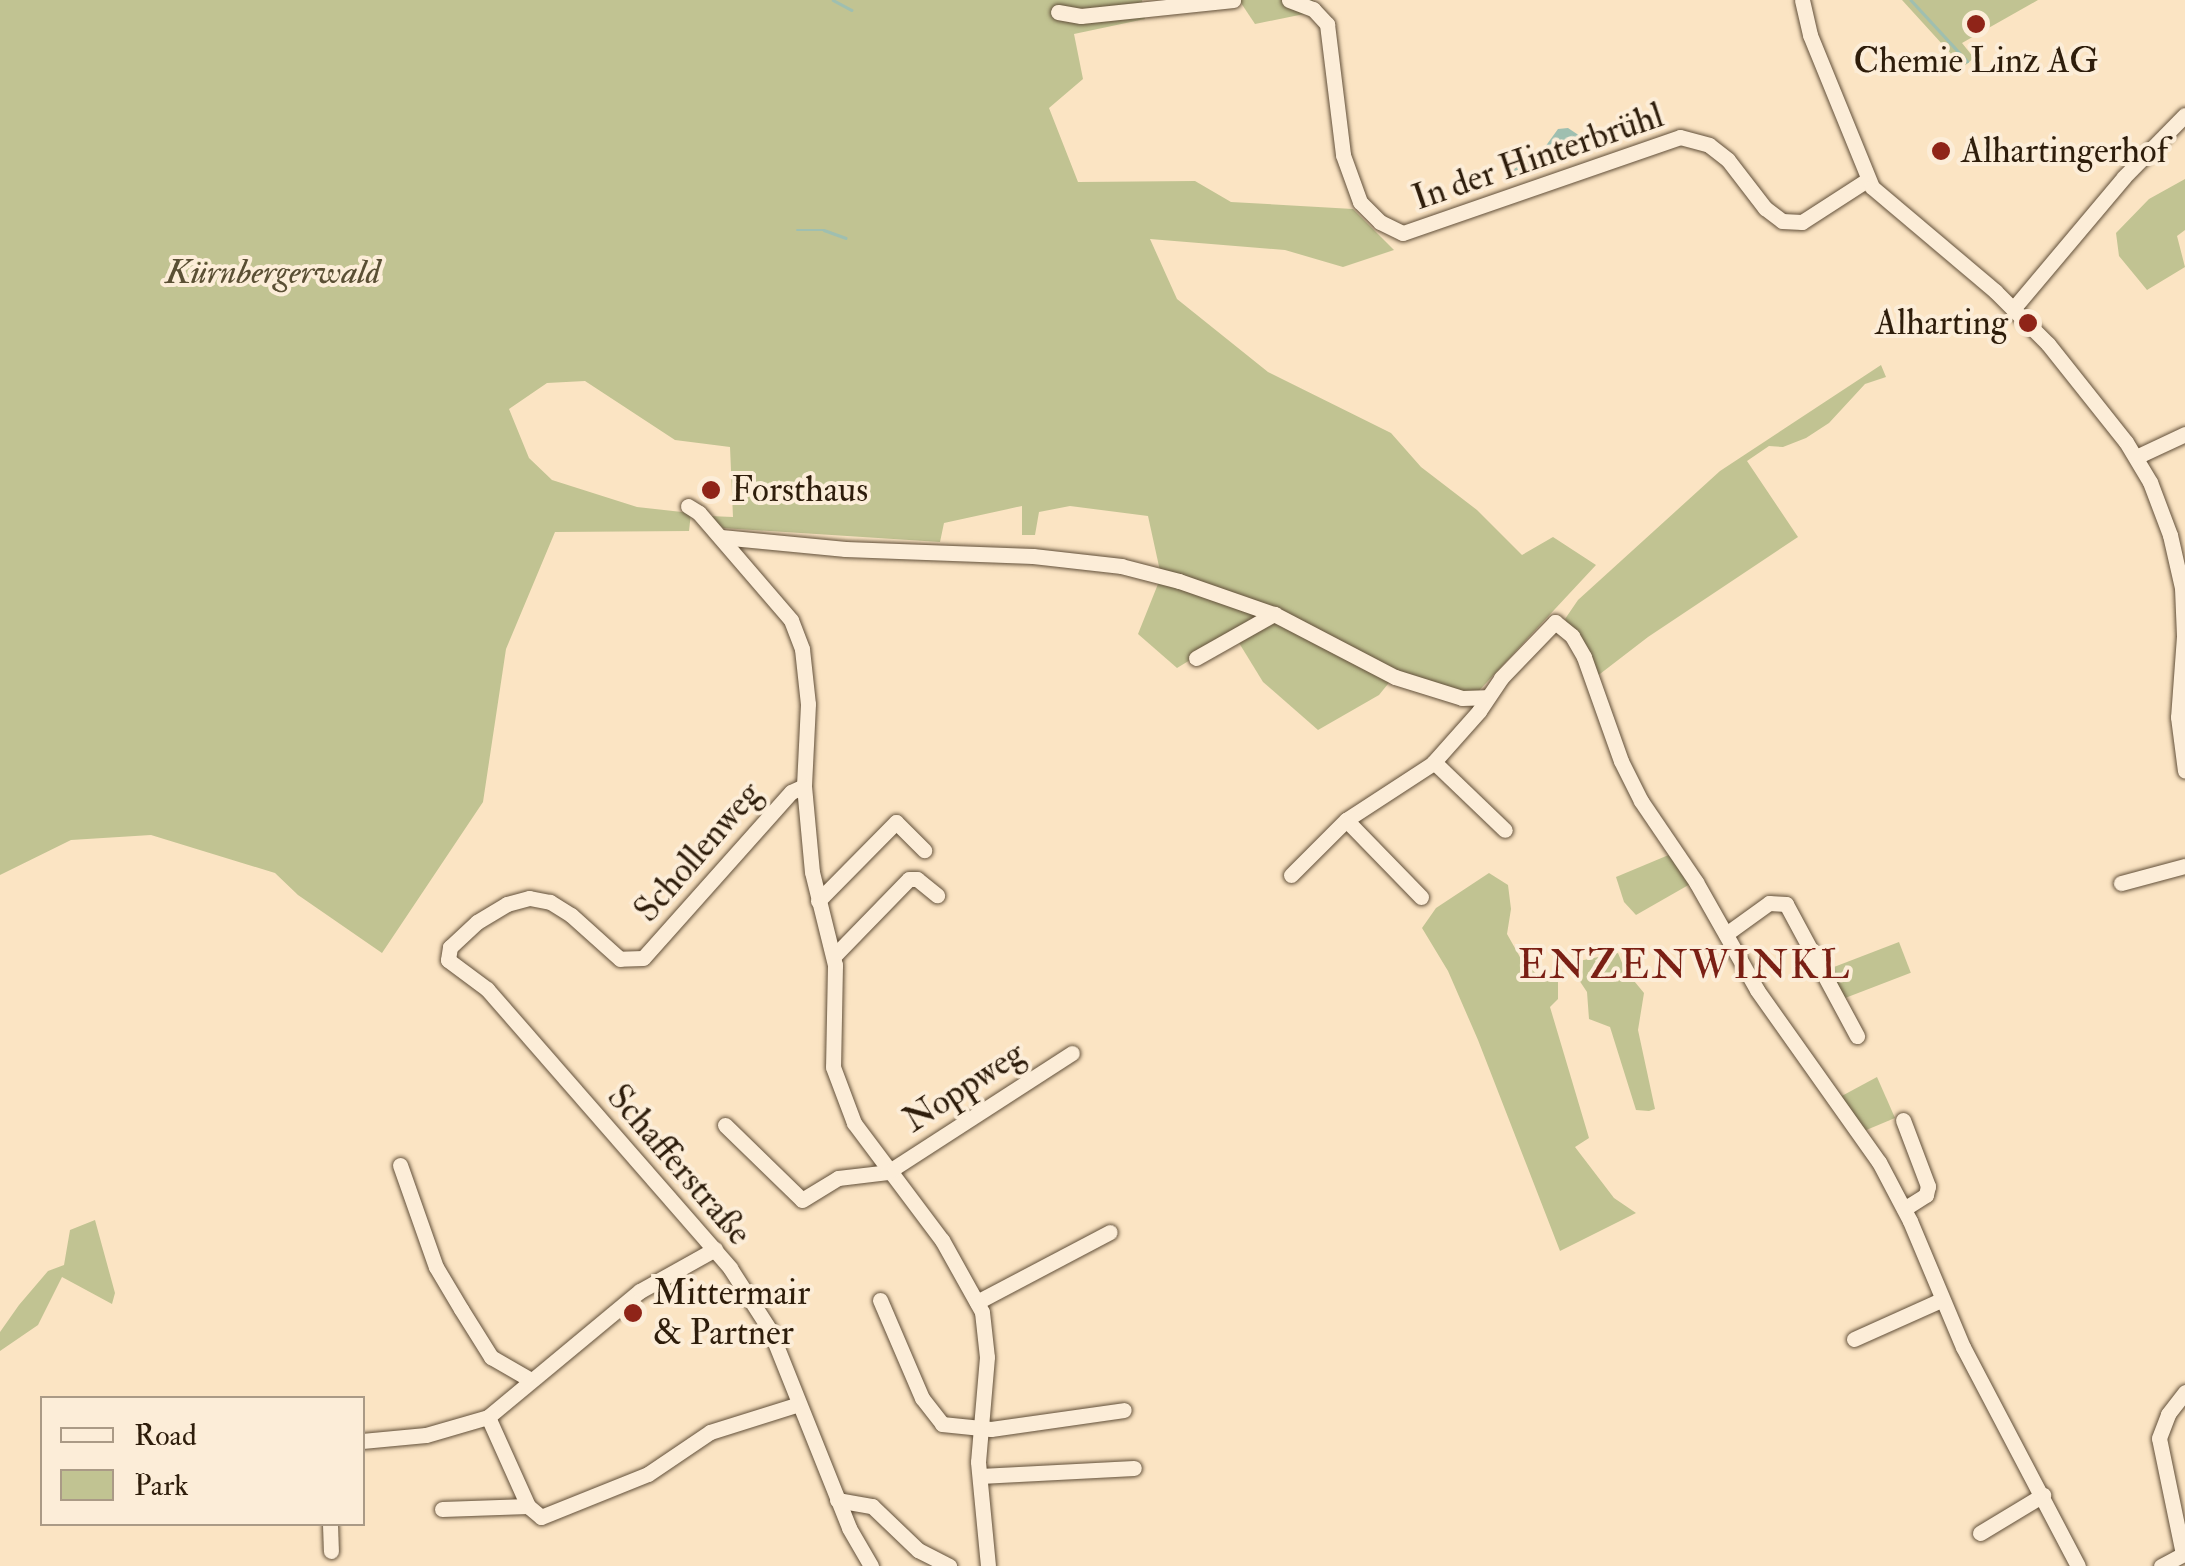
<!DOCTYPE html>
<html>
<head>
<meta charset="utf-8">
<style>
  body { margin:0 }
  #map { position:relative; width:2185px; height:1566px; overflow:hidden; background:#fbe4c3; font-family:"IM FELL Double Pica",serif }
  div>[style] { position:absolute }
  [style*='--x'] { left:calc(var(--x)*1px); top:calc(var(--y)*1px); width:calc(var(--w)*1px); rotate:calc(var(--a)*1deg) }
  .green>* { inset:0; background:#c1c392; transform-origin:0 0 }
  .water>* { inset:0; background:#9fbfb0 }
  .stream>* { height:2.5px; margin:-1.25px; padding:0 1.25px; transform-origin:1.25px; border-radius:1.25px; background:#9fbfb0 }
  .roads { filter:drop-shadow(0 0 2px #614f39) drop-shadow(0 0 2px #614f39) }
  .minor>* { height:15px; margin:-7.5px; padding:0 7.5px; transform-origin:7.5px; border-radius:7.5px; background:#fcedd8 }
  .dots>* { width:28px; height:28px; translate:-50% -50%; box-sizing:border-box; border:5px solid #fcedd8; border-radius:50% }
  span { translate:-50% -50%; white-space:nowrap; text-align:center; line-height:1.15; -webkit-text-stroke:8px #fcedd8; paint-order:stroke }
  .poi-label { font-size:35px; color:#2e1d0b }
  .left { translate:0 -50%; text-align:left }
  .right { translate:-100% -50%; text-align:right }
  .street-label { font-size:35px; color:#2e1d0b }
  .park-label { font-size:35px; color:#5a4f34; font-style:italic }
  .quarter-label { font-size:40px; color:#7a1f14; letter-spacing:2.5px }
  .legend { position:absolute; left:40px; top:1396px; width:325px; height:130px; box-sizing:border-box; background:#fcedd8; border:2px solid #aa9a86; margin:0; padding:12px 18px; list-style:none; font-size:30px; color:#2e1d0b }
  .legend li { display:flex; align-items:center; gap:20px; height:50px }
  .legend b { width:50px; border:2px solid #aa9a86 }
</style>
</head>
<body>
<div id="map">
  <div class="green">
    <div style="clip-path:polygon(0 0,1142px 0,1145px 19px,1074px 34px,1083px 79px,1049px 108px,1078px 182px,1195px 181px,1231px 202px,1353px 209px,1394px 250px,1343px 267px,1285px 250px,1150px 239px,1177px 299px,1268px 372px,1391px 433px,1421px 467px,1477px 510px,1522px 555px,1553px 537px,1596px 565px,1474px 696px,1394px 671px,1160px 571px,1148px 516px,1070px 506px,1039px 512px,1035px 535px,1022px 535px,1022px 506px,944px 523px,940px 542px,723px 528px,709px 516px,733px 517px,730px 447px,675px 440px,585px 381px,547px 383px,509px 409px,529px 458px,552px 480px,637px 507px,691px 513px,689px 531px,555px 532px,506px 649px,483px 802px,382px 953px,298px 895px,275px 873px,151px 835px,71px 840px,0 875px)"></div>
    <div style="clip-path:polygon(1239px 0,1313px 0,1314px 12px,1255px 24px)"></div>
    <div style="clip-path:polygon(1902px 0,2038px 0,1962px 43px,1974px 58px,1963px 67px)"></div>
    <div style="clip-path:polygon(2185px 179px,2185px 230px,2177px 236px,2185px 267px,2147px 290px,2119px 256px,2116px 233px,2149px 199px)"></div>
    <div style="clip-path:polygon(1881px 365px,1886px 377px,1865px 384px,1829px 423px,1806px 438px,1783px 447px,1769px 446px,1747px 461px,1798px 537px,1648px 637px,1596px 677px,1565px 619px,1578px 600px,1720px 471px)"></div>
    <div style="clip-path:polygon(1160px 579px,1264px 615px,1177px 668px,1138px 634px)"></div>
    <div style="clip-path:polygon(1273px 617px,1392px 679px,1379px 695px,1318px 730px,1263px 682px,1236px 638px)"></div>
    <div style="clip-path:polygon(1671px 854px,1692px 883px,1636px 915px,1624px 902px,1616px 877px)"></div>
    <div style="clip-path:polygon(1489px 873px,1508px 885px,1511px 909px,1507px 934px,1520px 957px,1536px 974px,1543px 969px,1558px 978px,1558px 999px,1550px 1007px,1589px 1138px,1575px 1147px,1614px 1198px,1636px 1213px,1560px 1251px,1478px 1040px,1448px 971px,1422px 928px,1436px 908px)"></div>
    <div style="left:1899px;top:942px;width:33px;height:78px;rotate:69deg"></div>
    <div style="clip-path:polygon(1618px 953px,1625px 970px,1644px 993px,1638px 1030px,1655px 1109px,1649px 1111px,1636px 1110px,1610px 1027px,1589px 1019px,1587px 992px,1575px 974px,1579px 961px)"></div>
    <div style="clip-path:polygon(1877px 1077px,1895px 1118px,1864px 1131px,1838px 1098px)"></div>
    <div style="clip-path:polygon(95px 1220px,115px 1293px,112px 1304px,62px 1277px,38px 1325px,0 1351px,0 1332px,19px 1305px,48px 1271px,64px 1265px,70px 1230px)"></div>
  </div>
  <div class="water">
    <div style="clip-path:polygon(1568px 128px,1580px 136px,1577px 146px,1544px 164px,1510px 172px,1545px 147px,1558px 129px)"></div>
  </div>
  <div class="stream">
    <div style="--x:833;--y:0;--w:21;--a:28"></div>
    <div style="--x:1911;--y:0;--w:83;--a:47.4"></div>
    <div style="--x:797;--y:230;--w:27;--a:0"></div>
    <div style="--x:824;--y:230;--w:23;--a:20"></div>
  </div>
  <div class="roads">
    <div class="minor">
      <div style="--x:1289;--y:0;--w:26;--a:21"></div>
      <div style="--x:1313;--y:9;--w:21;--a:47"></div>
      <div style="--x:1327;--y:24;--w:132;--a:83"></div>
      <div style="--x:1343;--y:155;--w:50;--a:70.1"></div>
      <div style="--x:1360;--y:202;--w:28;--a:45"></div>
      <div style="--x:1380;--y:222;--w:25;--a:26"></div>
      <div style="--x:1403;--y:233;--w:293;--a:-19.1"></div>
      <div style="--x:1680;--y:137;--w:30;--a:15"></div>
      <div style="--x:1709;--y:145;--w:24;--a:38"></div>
      <div style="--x:1728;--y:160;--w:61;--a:52.4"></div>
      <div style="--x:1765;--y:208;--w:21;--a:37"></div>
      <div style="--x:1782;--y:221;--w:20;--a:3"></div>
      <div style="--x:1802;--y:222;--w:77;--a:-32.9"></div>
      <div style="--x:1802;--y:0;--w:36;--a:77"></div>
      <div style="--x:1810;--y:35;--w:164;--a:67.8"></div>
      <div style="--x:1872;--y:187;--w:161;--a:40.2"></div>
      <div style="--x:1995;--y:291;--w:75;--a:45"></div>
      <div style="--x:2048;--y:344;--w:125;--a:51.5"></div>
      <div style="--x:2126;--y:442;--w:47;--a:59"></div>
      <div style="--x:2150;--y:482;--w:57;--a:69.3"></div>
      <div style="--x:2170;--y:535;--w:54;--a:77.2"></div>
      <div style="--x:2182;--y:588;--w:48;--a:87.6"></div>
      <div style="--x:2184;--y:636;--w:81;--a:94.2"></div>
      <div style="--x:2178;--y:717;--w:54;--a:82.6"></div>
      <div style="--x:1058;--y:12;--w:23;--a:10"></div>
      <div style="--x:1081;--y:16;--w:153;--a:-6"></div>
      <div style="--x:2013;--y:309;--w:172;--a:-49.9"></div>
      <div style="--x:2124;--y:177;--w:87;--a:-45.5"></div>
      <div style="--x:2136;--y:457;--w:54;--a:-25.1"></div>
      <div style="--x:688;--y:506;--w:13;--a:32"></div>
      <div style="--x:699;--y:513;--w:141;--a:49.3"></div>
      <div style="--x:791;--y:620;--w:31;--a:69"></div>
      <div style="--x:802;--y:649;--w:55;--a:83.8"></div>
      <div style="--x:808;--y:704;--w:82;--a:92.8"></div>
      <div style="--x:804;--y:786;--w:86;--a:84.7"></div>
      <div style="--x:812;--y:872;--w:96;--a:76.1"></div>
      <div style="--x:835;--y:965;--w:102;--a:91.1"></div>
      <div style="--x:833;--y:1067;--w:60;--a:69.4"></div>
      <div style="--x:854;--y:1123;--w:146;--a:53.1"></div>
      <div style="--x:942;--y:1240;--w:82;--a:60.9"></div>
      <div style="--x:982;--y:1312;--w:45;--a:83.7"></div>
      <div style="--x:987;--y:1357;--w:105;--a:94.9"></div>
      <div style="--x:978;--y:1462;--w:104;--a:84.5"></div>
      <div style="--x:721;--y:537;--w:125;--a:5.5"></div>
      <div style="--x:845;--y:549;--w:188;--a:2.1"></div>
      <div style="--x:1033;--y:556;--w:89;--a:6.5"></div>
      <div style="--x:1121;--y:566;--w:60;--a:14.5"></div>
      <div style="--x:1179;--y:581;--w:101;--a:19.2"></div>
      <div style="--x:1274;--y:614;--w:136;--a:27.5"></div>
      <div style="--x:1395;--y:677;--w:70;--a:17.4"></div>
      <div style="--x:1462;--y:698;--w:23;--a:-2"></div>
      <div style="--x:1196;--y:658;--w:90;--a:-29.4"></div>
      <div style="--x:1434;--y:762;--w:98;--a:43.8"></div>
      <div style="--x:804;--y:786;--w:14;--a:155"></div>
      <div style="--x:791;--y:792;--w:222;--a:131.7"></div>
      <div style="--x:643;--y:958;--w:23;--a:178"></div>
      <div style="--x:620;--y:959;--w:66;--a:-138.1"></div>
      <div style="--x:571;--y:915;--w:25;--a:-148"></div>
      <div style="--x:550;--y:902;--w:21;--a:-169"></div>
      <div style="--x:529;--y:898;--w:23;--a:165"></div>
      <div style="--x:507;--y:904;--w:35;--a:149"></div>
      <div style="--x:477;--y:922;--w:37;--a:137"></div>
      <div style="--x:450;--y:947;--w:13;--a:99"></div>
      <div style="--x:448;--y:960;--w:49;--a:36.6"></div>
      <div style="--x:487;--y:989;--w:370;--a:48.9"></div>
      <div style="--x:730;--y:1268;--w:74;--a:57.2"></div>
      <div style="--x:770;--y:1330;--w:213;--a:68.2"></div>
      <div style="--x:849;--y:1528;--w:44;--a:59.9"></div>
      <div style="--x:1291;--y:875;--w:78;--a:-45"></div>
      <div style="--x:2121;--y:883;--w:66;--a:-14.9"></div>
      <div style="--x:1421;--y:897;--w:107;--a:-134.2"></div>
      <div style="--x:1346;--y:820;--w:103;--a:-33.1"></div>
      <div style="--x:1432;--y:764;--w:71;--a:-48.4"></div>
      <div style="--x:1479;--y:711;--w:40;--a:-56"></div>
      <div style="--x:1501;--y:678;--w:78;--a:-46"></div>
      <div style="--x:1555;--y:622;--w:22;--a:39"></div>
      <div style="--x:1572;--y:636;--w:24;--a:60"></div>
      <div style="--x:1584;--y:657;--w:110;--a:70.4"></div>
      <div style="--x:1621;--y:761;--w:45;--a:63.4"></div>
      <div style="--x:1641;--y:801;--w:98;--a:55.8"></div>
      <div style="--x:1696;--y:882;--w:124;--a:60.5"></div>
      <div style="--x:1757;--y:990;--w:211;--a:54.7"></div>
      <div style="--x:1879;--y:1162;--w:67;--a:62.3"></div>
      <div style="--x:1910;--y:1221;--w:137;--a:67.2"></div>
      <div style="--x:1963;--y:1347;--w:247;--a:62.3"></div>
      <div style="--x:818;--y:901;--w:111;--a:-45.4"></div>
      <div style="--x:896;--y:822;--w:40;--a:45"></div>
      <div style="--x:1726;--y:934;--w:53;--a:-35.8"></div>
      <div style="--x:1769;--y:903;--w:17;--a:3"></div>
      <div style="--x:1786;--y:904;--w:150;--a:61.7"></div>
      <div style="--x:834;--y:956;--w:107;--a:-45.8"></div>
      <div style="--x:909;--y:879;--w:8;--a:0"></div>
      <div style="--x:917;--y:879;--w:26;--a:39"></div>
      <div style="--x:1903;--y:1120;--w:71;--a:69.3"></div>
      <div style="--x:1928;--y:1186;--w:9;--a:103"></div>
      <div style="--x:1926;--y:1195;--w:26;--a:148"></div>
      <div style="--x:725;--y:1125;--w:107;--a:44.2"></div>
      <div style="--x:802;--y:1200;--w:42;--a:-31.4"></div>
      <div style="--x:838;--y:1178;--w:50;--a:-6.8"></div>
      <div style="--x:888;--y:1172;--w:219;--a:-32.9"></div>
      <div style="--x:400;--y:1165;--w:108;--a:70.6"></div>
      <div style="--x:436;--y:1267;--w:49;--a:59.2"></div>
      <div style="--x:461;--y:1309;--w:57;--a:58"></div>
      <div style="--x:491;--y:1357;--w:46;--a:29.9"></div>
      <div style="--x:880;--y:1300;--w:107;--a:66.8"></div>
      <div style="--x:922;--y:1398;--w:33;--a:52"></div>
      <div style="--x:942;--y:1424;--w:49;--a:5.8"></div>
      <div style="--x:991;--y:1429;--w:134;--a:-8.1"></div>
      <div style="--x:977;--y:1302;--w:150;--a:-27.8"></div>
      <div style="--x:1854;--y:1339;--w:95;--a:-24.1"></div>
      <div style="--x:488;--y:1417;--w:98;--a:65.8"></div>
      <div style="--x:528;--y:1506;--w:17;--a:40"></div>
      <div style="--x:541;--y:1517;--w:115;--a:-21.9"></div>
      <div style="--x:648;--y:1474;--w:75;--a:-34.1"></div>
      <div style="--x:710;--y:1432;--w:93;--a:-17.5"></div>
      <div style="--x:362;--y:1441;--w:64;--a:-5.4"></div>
      <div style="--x:426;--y:1435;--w:65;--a:-16.2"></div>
      <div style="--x:488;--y:1417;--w:197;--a:-39.7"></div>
      <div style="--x:640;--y:1291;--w:86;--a:-29.2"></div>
      <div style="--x:980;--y:1476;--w:154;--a:-3"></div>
      <div style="--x:837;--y:1500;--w:36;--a:10"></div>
      <div style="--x:872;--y:1506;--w:64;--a:43.7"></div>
      <div style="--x:918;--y:1550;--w:35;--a:27"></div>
      <div style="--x:442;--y:1509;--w:86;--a:-2"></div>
      <div style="--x:330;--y:1524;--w:27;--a:88"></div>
      <div style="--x:1980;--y:1533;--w:74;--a:-31.1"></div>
      <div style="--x:2183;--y:1554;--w:118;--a:-101.7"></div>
      <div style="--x:2159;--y:1438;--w:26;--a:-69"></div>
      <div style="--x:2168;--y:1414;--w:28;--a:-52"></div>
      <div style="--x:2161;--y:1566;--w:27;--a:-28"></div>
    </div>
  </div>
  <div class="dots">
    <div style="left:1976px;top:24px;background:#8f2418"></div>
    <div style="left:1941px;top:151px;background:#8f2418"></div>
    <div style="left:2028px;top:323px;background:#8f2418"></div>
    <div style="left:711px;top:490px;background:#8f2418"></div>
    <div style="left:633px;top:1313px;background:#8f2418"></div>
  </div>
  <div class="poi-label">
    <span style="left:1976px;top:61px">Chemie Linz AG</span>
    <span class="left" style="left:1961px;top:151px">Alhartingerhof</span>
    <span class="right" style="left:2008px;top:323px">Alharting</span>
    <span class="left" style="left:731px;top:490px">Forsthaus</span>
    <span class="left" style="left:653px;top:1313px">Mittermair<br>&amp; Partner</span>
  </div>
  <div class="street-label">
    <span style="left:1538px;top:157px;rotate:-19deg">In der Hinterbrühl</span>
    <span style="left:698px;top:852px;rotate:-49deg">Schollenweg</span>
    <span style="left:964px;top:1087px;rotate:-33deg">Noppweg</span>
    <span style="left:679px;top:1165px;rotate:49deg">Schafferstraße</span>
  </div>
  <div class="park-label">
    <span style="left:273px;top:272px">Kürnbergerwald</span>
  </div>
  <div class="quarter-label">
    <span style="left:1685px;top:966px">ENZENWINKL</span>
  </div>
  <ul class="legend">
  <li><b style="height:12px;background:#fcedd8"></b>Road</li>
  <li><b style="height:28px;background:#c1c392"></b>Park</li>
  </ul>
</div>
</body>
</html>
